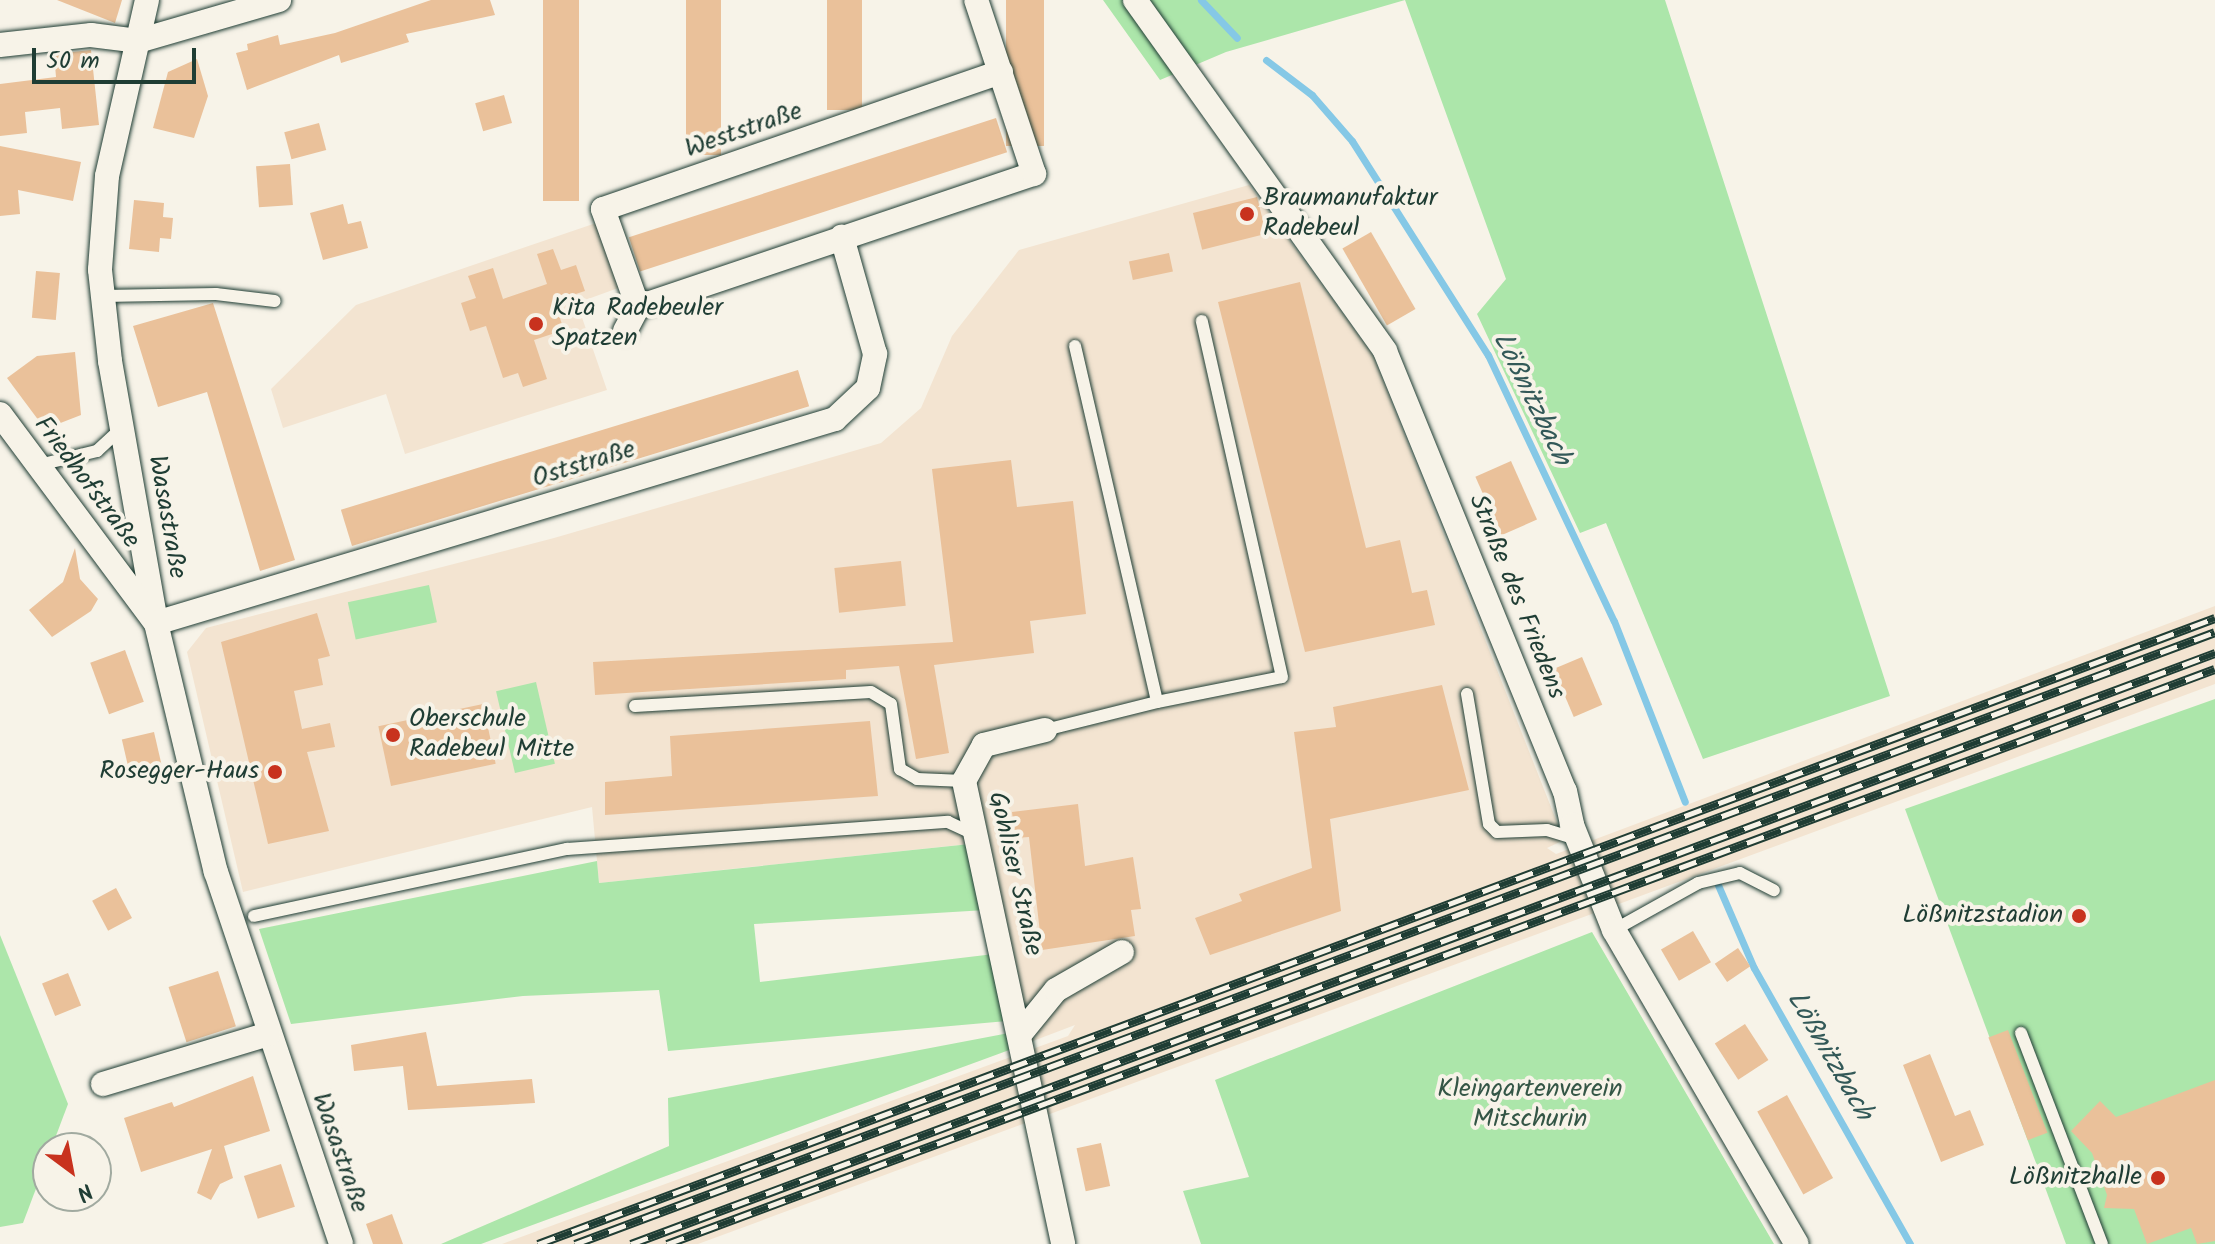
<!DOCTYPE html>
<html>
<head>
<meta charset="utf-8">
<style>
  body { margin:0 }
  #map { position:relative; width:2215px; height:1244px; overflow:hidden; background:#f7f3e8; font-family:Kalam,sans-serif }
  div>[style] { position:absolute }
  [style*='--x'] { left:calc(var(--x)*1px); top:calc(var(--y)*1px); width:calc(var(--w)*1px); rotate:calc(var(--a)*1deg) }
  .built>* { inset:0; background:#f3e4d1 }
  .green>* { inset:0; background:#ace6aa; transform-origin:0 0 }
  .stream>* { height:7px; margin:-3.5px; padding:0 3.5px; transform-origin:3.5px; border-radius:3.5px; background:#85c8e6 }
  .building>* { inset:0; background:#eac19a; transform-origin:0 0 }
  .roads { filter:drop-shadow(0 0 2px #1f3d34) drop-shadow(0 0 2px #1f3d34) }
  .lane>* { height:12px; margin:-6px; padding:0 6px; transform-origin:6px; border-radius:6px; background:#f7f3e8 }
  .street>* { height:24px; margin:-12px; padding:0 12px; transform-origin:12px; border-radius:12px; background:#f7f3e8 }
  .rail>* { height:9px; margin-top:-4.5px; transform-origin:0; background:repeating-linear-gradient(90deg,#f7f3e8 0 18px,#1f3d34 0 36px); box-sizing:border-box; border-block:2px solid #1f3d34 }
  .dots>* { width:22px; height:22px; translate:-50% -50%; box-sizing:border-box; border:4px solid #f7f3e8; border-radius:50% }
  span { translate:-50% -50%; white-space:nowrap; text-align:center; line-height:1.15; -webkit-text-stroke:8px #f7f3e8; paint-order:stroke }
  .street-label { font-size:26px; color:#1f3d34 }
  .poi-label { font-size:26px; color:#1f3d34 }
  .left { translate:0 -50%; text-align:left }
  .right { translate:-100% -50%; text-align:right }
  .park-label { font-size:26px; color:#345646 }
  .water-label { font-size:28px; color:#335958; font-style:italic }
  .north { position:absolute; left:32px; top:1132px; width:80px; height:80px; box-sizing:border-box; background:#f7f3e8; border:2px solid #a1aaa0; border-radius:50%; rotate:148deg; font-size:22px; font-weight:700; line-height:32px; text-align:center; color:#1f3d34 }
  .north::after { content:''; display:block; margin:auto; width:28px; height:36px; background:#c8321e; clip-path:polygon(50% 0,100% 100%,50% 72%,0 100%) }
  .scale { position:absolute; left:32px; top:48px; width:164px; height:36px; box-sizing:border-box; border:4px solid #1f3d34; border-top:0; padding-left:10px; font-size:24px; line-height:28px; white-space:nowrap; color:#1f3d34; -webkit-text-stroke:6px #f7f3e8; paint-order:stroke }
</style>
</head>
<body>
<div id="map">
  <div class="built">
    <div style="clip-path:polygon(1249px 185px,1373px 355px,1564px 840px,1547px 848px,1556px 854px,2215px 606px,2215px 684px,698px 1244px,502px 1244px,1068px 1036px,1075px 1025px,1012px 1049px,969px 844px,599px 883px,592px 807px,243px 892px,187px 652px,206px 628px,554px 538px,881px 443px,921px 408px,952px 336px,1019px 250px)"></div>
    <div style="clip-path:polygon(599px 222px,621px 287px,577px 303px,607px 390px,405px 454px,386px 394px,283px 428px,271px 389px,356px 305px)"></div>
  </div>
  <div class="green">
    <div style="clip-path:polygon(1103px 0,1665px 0,1890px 696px,1703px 759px,1606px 523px,1580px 533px,1477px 314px,1506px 279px,1405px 0,1226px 52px,1160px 80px)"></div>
    <div style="left:429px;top:585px;width:38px;height:83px;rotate:78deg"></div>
    <div style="left:536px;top:682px;width:84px;height:41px;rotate:77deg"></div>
    <div style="clip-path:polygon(2215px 699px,2215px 1244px,2066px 1244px,1905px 809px)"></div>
    <div style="clip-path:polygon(970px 844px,986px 910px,754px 924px,760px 982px,994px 954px,1007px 1021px,668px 1051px,659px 990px,523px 996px,291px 1024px,259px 929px,597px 861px,599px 883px)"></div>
    <div style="clip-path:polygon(1592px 932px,1774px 1244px,1201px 1244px,1183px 1191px,1249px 1177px,1215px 1080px)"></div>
    <div style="clip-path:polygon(0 935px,68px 1104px,23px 1223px,0 1227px)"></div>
    <div style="clip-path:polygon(1009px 1033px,1012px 1049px,481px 1244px,441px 1244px,669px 1146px,668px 1098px)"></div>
  </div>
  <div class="stream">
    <div style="--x:1201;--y:0;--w:52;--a:46.5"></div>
    <div style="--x:1266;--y:60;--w:58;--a:37.3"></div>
    <div style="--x:1312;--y:95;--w:61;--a:49"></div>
    <div style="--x:1352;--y:141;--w:254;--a:57.6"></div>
    <div style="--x:1488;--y:355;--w:294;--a:64.7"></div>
    <div style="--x:1614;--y:621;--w:194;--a:68.6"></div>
    <div style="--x:1718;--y:885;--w:90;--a:66.6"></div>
    <div style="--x:1754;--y:968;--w:317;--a:60.5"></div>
  </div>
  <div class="building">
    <div style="clip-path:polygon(57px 0,122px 0,115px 23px)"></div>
    <div style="clip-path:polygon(431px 0,490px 0,495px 15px,406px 34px,409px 42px,341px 63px,339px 55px,247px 90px,236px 53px,248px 50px,247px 44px,278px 35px,280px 45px,335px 33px)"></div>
    <div style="left:543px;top:0;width:36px;height:201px"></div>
    <div style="left:686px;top:0;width:35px;height:155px"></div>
    <div style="left:827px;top:0;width:35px;height:110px"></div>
    <div style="left:1006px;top:0;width:38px;height:146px"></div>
    <div style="clip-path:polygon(91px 50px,99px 125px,62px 129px,60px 108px,25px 112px,27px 133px,0 136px,0 84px,56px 77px,54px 54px)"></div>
    <div style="clip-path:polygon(197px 59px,208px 96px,194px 138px,153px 128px,168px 72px)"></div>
    <div style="left:504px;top:95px;width:29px;height:30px;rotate:74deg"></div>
    <div style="left:996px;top:118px;width:36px;height:386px;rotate:72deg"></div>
    <div style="left:319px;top:123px;width:28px;height:36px;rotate:75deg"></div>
    <div style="clip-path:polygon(0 146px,81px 162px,73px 201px,18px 190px,20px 214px,0 216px)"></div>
    <div style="left:290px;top:164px;width:41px;height:34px;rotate:86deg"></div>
    <div style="left:1257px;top:197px;width:38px;height:66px;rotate:76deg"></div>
    <div style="clip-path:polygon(134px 200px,164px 203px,163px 217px,173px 218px,171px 239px,160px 238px,159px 252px,129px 249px)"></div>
    <div style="clip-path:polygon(343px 204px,348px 224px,361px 221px,368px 248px,323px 260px,310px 213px)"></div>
    <div style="left:1371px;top:232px;width:89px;height:33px;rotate:60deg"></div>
    <div style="clip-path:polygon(553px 249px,561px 270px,576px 265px,585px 291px,554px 301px,564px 330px,534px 340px,547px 379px,523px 387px,518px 373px,503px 378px,486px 326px,470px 331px,461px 303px,476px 298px,468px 276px,493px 268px,503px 299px,547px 284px,537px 254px)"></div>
    <div style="left:1169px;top:253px;width:19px;height:41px;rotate:78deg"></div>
    <div style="left:36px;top:271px;width:24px;height:47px;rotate:5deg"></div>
    <div style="clip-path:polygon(1300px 282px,1366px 548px,1400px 540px,1412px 593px,1427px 590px,1435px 625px,1305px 652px,1218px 302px)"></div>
    <div style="clip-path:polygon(213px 303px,295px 560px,260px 571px,207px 392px,158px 407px,133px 326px)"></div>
    <div style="clip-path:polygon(75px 352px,81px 415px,45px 429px,7px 378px,37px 356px)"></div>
    <div style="left:798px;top:370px;width:38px;height:478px;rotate:73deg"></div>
    <div style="clip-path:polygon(1011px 460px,1017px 507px,1073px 501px,1086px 614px,1030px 621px,1034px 653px,934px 665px,949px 753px,916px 759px,899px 666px,846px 670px,846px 679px,595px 695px,593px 662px,953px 642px,932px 469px)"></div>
    <div style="left:1511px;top:461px;width:64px;height:39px;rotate:66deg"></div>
    <div style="clip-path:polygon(75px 548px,80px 579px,98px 599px,91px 611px,52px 637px,29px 610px,63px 582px)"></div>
    <div style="left:901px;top:561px;width:45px;height:67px;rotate:84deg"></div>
    <div style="clip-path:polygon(317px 613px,330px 656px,318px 659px,323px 685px,294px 691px,302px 729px,330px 723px,335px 747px,307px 752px,329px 831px,268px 844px,221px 642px)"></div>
    <div style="left:125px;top:650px;width:55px;height:37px;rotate:70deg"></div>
    <div style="left:1582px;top:657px;width:52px;height:31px;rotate:67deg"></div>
    <div style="clip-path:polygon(1442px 685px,1469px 790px,1330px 819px,1341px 911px,1210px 955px,1195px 918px,1242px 901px,1239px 894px,1312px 868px,1294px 732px,1336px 727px,1333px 707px)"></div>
    <div style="left:483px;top:704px;width:61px;height:107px;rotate:78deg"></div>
    <div style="clip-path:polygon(870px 721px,878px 796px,605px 815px,605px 782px,672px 776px,670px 736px)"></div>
    <div style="left:154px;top:732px;width:37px;height:33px;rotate:77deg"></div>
    <div style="clip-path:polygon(1078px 804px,1085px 866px,1133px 857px,1141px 909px,1131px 910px,1135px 936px,1042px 950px,1029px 837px,1015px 838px,1012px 812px)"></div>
    <div style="left:116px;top:888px;width:34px;height:27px;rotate:62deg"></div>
    <div style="left:1693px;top:931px;width:36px;height:37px;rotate:60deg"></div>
    <div style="left:1738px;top:948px;width:22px;height:28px;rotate:56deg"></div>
    <div style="left:218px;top:971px;width:58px;height:52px;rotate:72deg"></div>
    <div style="left:68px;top:973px;width:35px;height:28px;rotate:68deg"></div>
    <div style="left:1745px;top:1024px;width:43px;height:36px;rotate:57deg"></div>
    <div style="left:2008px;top:1030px;width:110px;height:21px;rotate:69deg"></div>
    <div style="clip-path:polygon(426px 1032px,437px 1086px,532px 1079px,535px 1103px,408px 1110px,403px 1066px,354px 1071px,351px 1045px)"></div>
    <div style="clip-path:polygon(1930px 1054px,1955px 1116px,1970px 1110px,1984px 1145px,1941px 1162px,1903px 1065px)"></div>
    <div style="clip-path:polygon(253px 1076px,270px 1131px,224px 1146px,233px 1178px,220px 1184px,211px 1200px,197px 1193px,212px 1149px,141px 1172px,124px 1118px,172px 1102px,174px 1107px)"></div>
    <div style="clip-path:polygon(2215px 1080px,2215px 1241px,2197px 1244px,2191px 1228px,2147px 1244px,2134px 1209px,2104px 1208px,2107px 1195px,2092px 1153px,2071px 1131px,2100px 1101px,2116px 1117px)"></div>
    <div style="left:1787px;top:1095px;width:95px;height:34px;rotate:61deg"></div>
    <div style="left:1101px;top:1143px;width:44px;height:25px;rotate:78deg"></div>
    <div style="left:281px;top:1164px;width:45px;height:39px;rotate:72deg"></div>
    <div style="clip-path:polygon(392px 1214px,403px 1244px,373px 1244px,366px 1224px)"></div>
  </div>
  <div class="roads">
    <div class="lane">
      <div style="--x:103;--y:296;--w:113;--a:-1"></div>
      <div style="--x:216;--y:294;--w:59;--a:6.8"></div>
      <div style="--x:1075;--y:346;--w:365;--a:77"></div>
      <div style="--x:1157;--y:702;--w:127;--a:-11.3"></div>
      <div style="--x:1282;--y:677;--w:365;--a:-102.7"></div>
      <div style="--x:39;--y:465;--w:60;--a:-13.6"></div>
      <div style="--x:97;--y:451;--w:34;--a:-43"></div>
      <div style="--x:1467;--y:694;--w:132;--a:80.4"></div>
      <div style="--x:1489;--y:824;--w:11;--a:45"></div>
      <div style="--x:1497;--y:832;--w:50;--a:-2.3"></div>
      <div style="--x:1547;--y:830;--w:31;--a:17"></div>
      <div style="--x:635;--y:706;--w:236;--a:-3.4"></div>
      <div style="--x:871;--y:692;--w:23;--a:31"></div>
      <div style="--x:891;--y:704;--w:66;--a:82.1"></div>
      <div style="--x:900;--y:769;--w:20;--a:30"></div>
      <div style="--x:917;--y:779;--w:47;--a:2.4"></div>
      <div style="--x:1045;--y:730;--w:115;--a:-14"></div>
      <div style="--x:254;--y:916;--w:320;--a:-12.1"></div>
      <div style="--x:567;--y:849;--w:382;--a:-4.1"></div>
      <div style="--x:948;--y:822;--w:31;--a:25"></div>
      <div style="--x:1614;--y:930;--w:96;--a:-29.2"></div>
      <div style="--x:1698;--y:883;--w:43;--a:-13.4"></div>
      <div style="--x:1740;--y:873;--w:38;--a:27"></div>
      <div style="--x:2021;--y:1033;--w:226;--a:69"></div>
    </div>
    <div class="street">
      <div style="--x:147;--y:0;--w:180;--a:102.8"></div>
      <div style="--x:107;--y:176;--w:94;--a:94.3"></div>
      <div style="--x:100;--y:270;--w:92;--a:83.7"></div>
      <div style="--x:110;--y:361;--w:266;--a:80"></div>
      <div style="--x:156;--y:623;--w:256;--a:76.5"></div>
      <div style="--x:216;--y:872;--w:392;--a:71.4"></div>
      <div style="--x:1135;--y:0;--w:431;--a:54.5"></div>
      <div style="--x:1385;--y:351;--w:475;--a:67.8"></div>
      <div style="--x:1565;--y:791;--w:35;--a:78"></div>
      <div style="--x:1572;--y:825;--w:113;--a:68.2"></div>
      <div style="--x:1614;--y:930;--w:363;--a:59.8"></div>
      <div style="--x:0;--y:45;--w:92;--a:-6.3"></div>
      <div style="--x:91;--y:35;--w:47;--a:7.3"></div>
      <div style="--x:138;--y:41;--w:147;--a:-16.2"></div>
      <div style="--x:638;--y:307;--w:104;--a:-109.7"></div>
      <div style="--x:603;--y:209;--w:421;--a:-19"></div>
      <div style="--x:625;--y:331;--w:27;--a:-62"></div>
      <div style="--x:638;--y:307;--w:418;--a:-18.6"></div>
      <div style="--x:1034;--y:174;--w:183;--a:-108.4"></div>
      <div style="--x:0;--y:414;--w:261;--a:53.3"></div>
      <div style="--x:156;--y:623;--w:709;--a:-16.72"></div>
      <div style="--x:835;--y:419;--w:45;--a:-43.2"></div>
      <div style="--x:868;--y:388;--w:35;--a:-78"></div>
      <div style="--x:875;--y:354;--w:122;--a:-105.8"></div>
      <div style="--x:1045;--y:730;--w:63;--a:166.2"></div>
      <div style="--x:984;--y:745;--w:41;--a:119.1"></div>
      <div style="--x:964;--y:781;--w:473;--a:77.9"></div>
      <div style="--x:1021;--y:1033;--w:55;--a:-50.9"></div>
      <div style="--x:1056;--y:990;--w:76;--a:-29.9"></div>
      <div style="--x:103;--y:1084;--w:173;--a:-16.8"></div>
    </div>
  </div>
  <div class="rail">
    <div style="--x:538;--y:1244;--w:1790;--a:-20.47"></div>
    <div style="--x:575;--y:1244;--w:1750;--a:-20.46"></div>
    <div style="--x:631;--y:1244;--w:1691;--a:-20.46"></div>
    <div style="--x:667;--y:1244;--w:1651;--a:-20.38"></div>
  </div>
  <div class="dots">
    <div style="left:1247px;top:214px;background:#c8321e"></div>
    <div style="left:536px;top:324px;background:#c8321e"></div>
    <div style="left:393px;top:735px;background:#c8321e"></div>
    <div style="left:275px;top:772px;background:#c8321e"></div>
    <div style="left:2079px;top:916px;background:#c8321e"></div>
    <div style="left:2158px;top:1178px;background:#c8321e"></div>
  </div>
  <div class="street-label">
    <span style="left:744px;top:131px;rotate:-19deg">Weststraße</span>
    <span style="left:584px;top:465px;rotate:-17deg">Oststraße</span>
    <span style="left:86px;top:483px;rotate:53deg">Friedhofstraße</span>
    <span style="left:166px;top:517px;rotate:80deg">Wasastraße</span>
    <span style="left:1516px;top:597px;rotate:68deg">Straße des Friedens</span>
    <span style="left:1014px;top:874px;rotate:77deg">Gohliser Straße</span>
    <span style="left:339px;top:1153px;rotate:71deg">Wasastraße</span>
  </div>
  <div class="poi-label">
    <span class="left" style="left:1263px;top:214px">Braumanufaktur<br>Radebeul</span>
    <span class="left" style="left:552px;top:324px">Kita Radebeuler<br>Spatzen</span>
    <span class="left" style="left:409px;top:735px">Oberschule<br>Radebeul Mitte</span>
    <span class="right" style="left:259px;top:772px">Rosegger-Haus</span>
    <span class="right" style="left:2063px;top:916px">Lößnitzstadion</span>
    <span class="right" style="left:2142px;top:1178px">Lößnitzhalle</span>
  </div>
  <div class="park-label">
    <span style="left:1530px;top:1105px">Kleingartenverein<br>Mitschurin</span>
  </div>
  <div class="water-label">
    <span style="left:1531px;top:399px;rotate:64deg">Lößnitzbach</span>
    <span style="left:1829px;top:1056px;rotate:60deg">Lößnitzbach</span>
  </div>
  <div class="north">N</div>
  <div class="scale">50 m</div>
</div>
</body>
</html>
